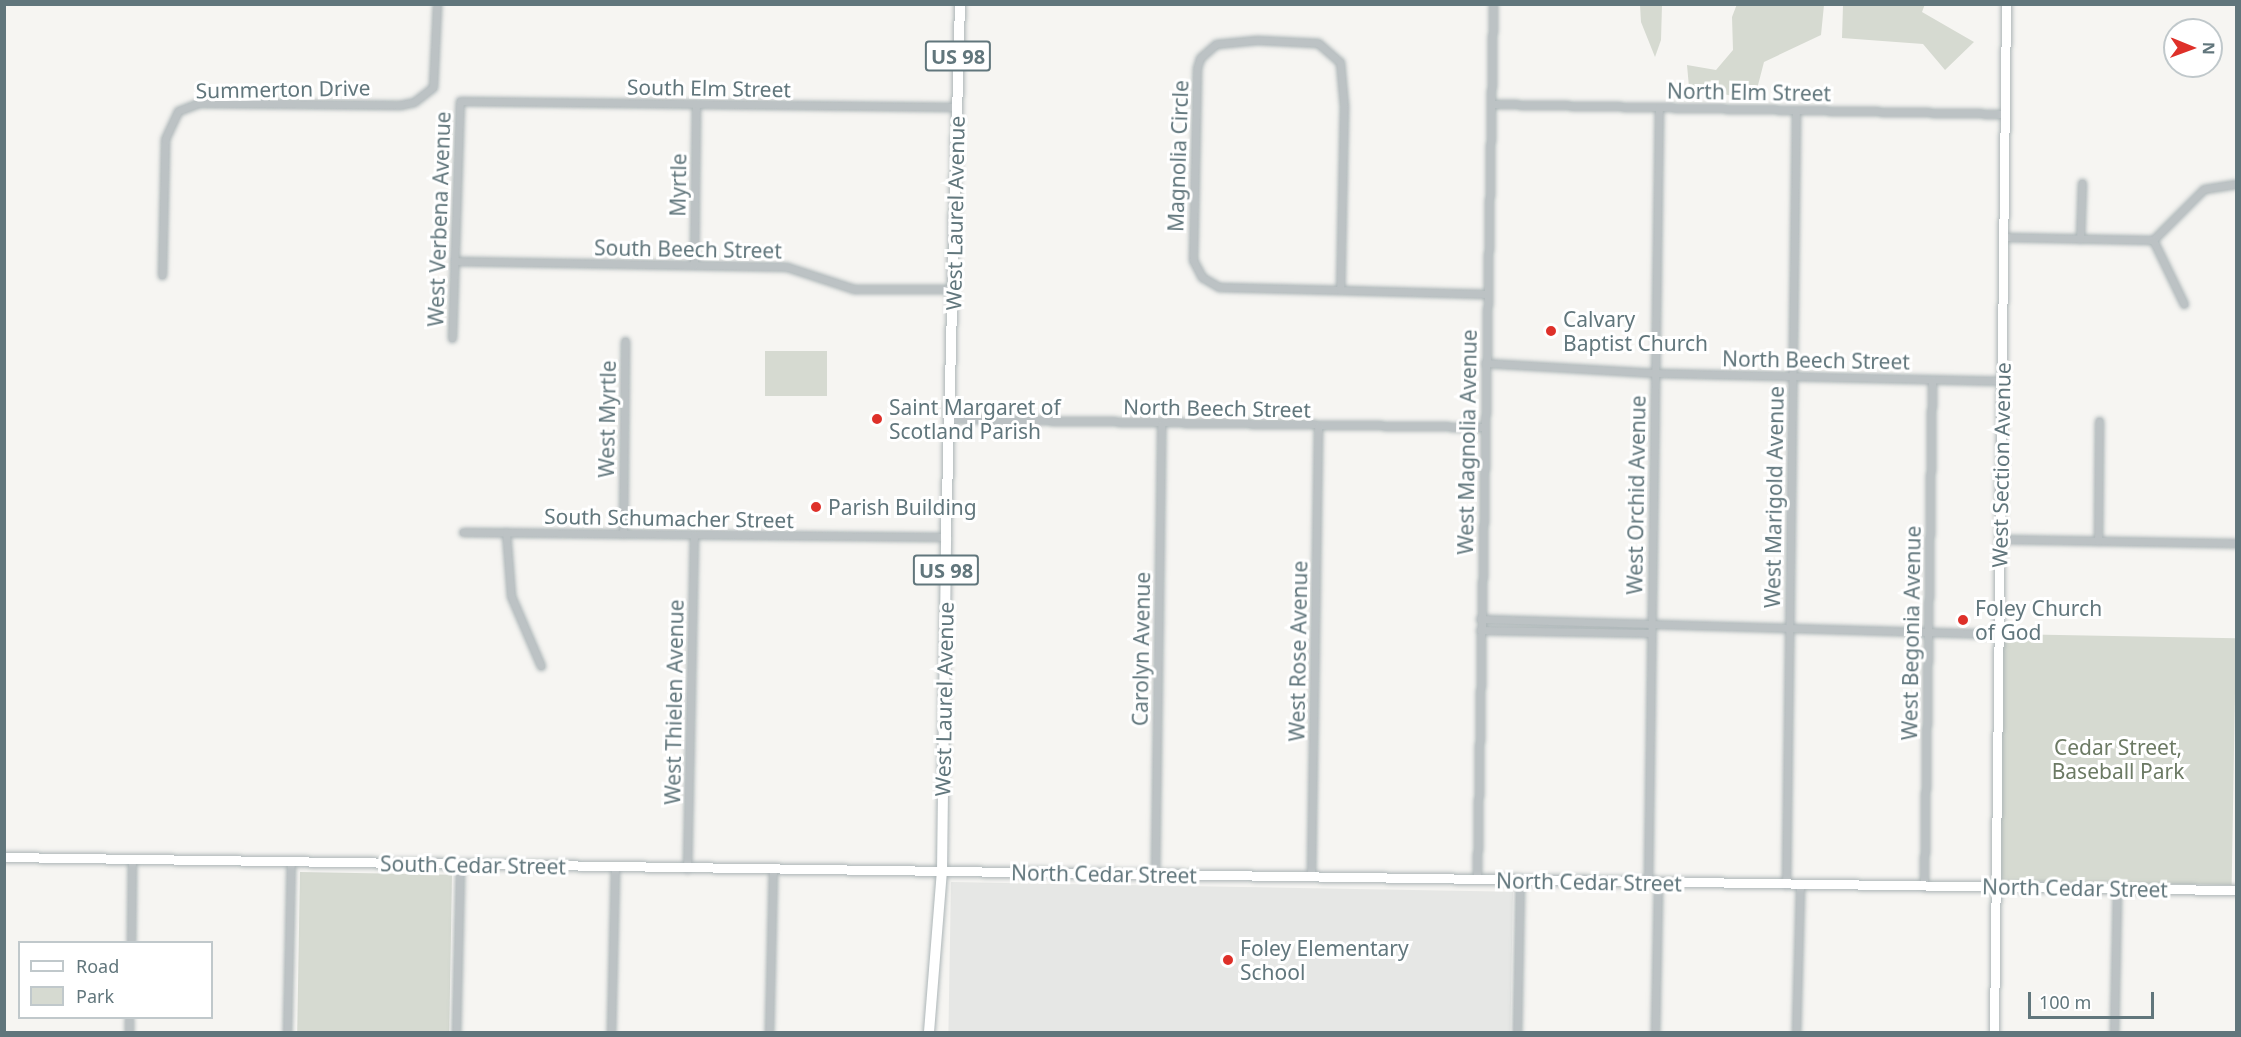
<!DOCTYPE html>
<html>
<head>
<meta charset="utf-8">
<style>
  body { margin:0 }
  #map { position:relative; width:2241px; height:1037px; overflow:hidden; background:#f6f5f2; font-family:"Noto Sans",sans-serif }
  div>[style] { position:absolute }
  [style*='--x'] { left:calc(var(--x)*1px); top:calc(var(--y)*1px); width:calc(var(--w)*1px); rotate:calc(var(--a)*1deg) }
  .built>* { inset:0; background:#e6e7e5; transform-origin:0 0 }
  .green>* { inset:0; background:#d6dad1; transform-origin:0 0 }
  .roads { filter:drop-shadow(0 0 2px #acb5b7) drop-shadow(0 0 2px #acb5b7) }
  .street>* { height:7px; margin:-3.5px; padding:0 3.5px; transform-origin:3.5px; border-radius:3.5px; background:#bcc2c4 }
  .secondary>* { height:9px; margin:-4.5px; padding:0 4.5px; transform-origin:4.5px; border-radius:4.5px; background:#fff }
  .primary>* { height:10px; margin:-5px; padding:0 5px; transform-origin:5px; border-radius:5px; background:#fff }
  .dots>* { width:16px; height:16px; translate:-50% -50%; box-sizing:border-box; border:3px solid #fff; border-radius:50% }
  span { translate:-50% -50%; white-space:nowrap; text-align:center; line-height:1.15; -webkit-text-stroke:6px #fff; paint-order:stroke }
  .shield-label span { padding:2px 4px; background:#fff; border:2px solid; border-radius:4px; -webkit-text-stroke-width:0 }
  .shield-label { font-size:20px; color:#61767c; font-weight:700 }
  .street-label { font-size:21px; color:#61767c }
  .poi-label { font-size:21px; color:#61767c }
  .left { translate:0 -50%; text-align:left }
  .park-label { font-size:21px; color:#6c7a64 }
  .frame { position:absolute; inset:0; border:6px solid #61767c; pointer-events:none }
  .legend { position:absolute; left:18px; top:941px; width:195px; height:78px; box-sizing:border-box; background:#fff; border:2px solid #c0c8cb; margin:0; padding:8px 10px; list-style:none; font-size:18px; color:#61767c }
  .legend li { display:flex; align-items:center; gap:12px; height:30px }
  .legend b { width:30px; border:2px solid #c0c8cb }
  .north { position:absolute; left:2163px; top:18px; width:60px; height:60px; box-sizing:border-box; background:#fff; border:2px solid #c0c8cb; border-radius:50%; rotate:91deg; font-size:16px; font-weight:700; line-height:24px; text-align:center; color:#61767c }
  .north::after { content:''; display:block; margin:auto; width:21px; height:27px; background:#de3029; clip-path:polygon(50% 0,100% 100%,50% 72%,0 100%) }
  .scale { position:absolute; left:2028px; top:992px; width:126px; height:27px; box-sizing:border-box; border:3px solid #61767c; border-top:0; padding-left:8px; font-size:18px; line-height:21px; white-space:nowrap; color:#61767c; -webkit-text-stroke:4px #fff; paint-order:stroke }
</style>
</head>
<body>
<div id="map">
  <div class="built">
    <div style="left:951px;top:882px;width:562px;height:150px;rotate:1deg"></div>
  </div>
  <div class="green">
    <div style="clip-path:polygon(1737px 4px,1824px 5px,1821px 35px,1764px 62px,1757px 89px,1733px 96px,1689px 87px,1687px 65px,1716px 70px,1733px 50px,1732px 17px)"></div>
    <div style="clip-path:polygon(1925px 4px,1922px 12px,1974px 42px,1945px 70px,1923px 44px,1842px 38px,1843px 5px)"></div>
    <div style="clip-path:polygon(1640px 5px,1662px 5px,1661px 40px,1655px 57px,1641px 22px)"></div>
    <div style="left:765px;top:351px;width:62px;height:45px"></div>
    <div style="left:1999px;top:634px;width:237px;height:247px;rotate:1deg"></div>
    <div style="left:300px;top:872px;width:152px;height:160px;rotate:1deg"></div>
  </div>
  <div class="roads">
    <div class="street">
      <div style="--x:1257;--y:40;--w:61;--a:2.8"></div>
      <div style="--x:1318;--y:43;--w:29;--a:41"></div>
      <div style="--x:1340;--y:62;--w:44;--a:84.8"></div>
      <div style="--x:1344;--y:106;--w:184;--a:91.2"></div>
      <div style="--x:1340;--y:290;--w:121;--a:-178.6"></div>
      <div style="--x:1219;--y:287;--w:20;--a:-150"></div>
      <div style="--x:1202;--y:277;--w:19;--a:-118"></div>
      <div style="--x:1193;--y:260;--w:192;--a:-88.8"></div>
      <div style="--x:1197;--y:68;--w:10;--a:-73"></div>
      <div style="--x:1200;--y:58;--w:21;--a:-41"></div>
      <div style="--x:1216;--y:44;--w:41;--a:-5.6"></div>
      <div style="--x:1492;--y:104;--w:514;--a:1.11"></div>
      <div style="--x:2004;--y:237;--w:149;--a:1.2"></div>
      <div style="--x:2153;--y:240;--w:72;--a:-45"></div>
      <div style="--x:2204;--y:189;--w:32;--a:-9"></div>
      <div style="--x:2080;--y:239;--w:56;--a:-88"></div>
      <div style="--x:2153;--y:240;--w:71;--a:64.2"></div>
      <div style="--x:454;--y:261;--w:333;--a:1"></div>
      <div style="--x:787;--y:267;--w:71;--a:18.2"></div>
      <div style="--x:854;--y:289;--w:100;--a:0"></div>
      <div style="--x:694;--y:265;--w:160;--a:-89.3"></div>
      <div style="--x:162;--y:275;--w:136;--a:-88.7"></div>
      <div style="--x:165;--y:139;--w:31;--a:-65"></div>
      <div style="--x:178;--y:111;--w:22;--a:-21"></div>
      <div style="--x:199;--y:103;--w:201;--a:0.6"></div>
      <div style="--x:400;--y:105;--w:14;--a:-12"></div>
      <div style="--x:414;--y:102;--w:24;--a:-38"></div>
      <div style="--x:433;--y:87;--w:83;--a:-87.2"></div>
      <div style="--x:1340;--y:290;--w:146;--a:1.6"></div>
      <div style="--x:452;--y:338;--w:237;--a:-88.1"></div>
      <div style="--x:460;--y:101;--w:497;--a:0.7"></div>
      <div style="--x:1485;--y:363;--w:170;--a:3.4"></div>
      <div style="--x:1655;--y:373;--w:347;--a:1.3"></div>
      <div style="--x:949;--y:419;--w:535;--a:0.86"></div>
      <div style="--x:463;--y:532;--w:483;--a:0.6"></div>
      <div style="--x:506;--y:532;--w:64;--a:85.5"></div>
      <div style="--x:511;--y:596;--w:76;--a:66.8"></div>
      <div style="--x:623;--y:534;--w:193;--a:-89.4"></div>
      <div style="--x:2000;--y:539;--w:236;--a:1"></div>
      <div style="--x:2098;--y:541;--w:120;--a:-89.5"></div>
      <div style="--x:1480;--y:619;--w:519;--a:1.66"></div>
      <div style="--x:1480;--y:630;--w:170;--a:1"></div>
      <div style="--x:687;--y:869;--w:334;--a:-88.8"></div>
      <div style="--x:1155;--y:874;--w:450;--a:-89.2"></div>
      <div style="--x:1311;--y:877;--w:451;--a:-89.1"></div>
      <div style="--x:1477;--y:880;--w:876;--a:-88.95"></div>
      <div style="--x:1648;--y:883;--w:776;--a:-89.19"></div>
      <div style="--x:1786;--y:885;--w:775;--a:-89.26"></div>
      <div style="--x:1924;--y:887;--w:507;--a:-89.1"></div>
      <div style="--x:131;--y:942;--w:83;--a:-89.3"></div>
      <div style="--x:129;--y:1032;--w:14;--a:-90"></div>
      <div style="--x:287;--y:1032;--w:171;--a:-88.7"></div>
      <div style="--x:456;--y:1032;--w:167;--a:-88.6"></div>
      <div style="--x:611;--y:1032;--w:164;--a:-88.6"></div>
      <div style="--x:769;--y:1032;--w:161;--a:-88.6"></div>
      <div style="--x:1517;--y:1032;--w:151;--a:-88.9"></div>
      <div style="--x:1655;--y:1032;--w:149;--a:-88.8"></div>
      <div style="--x:1796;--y:1032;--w:147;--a:-88.4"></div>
      <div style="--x:2114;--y:1032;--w:143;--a:-88.8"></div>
    </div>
    <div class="secondary">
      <div style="--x:4;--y:857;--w:2232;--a:0.85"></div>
      <div style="--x:1994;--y:1032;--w:1028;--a:-89.33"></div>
    </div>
    <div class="primary">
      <div style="--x:929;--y:1032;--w:161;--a:-85.4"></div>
      <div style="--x:942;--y:872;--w:335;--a:-89.3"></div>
      <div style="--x:946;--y:537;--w:533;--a:-88.5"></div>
    </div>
  </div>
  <div class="dots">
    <div style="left:1551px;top:331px;background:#de3029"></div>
    <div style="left:877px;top:419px;background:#de3029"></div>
    <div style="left:816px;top:507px;background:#de3029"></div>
    <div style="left:1963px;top:620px;background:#de3029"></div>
    <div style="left:1228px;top:960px;background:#de3029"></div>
  </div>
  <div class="shield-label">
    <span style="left:958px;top:56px">US 98</span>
    <span style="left:946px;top:570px">US 98</span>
  </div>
  <div class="street-label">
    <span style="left:709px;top:88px;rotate:1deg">South Elm Street</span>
    <span style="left:283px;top:89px;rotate:-1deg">Summerton Drive</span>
    <span style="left:1749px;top:92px;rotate:1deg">North Elm Street</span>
    <span style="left:1178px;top:156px;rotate:-88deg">Magnolia Circle</span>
    <span style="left:678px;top:185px;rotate:-89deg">Myrtle</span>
    <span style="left:955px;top:213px;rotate:-89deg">West Laurel Avenue</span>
    <span style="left:439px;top:219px;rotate:-88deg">West Verbena Avenue</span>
    <span style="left:688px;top:249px;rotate:1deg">South Beech Street</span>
    <span style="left:1816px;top:360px;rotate:1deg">North Beech Street</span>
    <span style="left:1217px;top:408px;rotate:1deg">North Beech Street</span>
    <span style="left:607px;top:419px;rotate:-89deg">West Myrtle</span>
    <span style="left:1467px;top:442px;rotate:-89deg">West Magnolia Avenue</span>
    <span style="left:2001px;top:465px;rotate:-89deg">West Section Avenue</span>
    <span style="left:1636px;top:495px;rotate:-89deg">West Orchid Avenue</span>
    <span style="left:1774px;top:497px;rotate:-89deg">West Marigold Avenue</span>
    <span style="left:669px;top:518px;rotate:1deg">South Schumacher Street</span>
    <span style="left:1911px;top:633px;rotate:-89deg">West Begonia Avenue</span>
    <span style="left:1141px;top:649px;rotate:-89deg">Carolyn Avenue</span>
    <span style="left:1298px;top:651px;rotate:-89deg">West Rose Avenue</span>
    <span style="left:944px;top:699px;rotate:-89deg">West Laurel Avenue</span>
    <span style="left:674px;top:702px;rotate:-89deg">West Thielen Avenue</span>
    <span style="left:473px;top:865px;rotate:1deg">South Cedar Street</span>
    <span style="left:1104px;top:874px;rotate:1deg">North Cedar Street</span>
    <span style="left:1589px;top:882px;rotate:1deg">North Cedar Street</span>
    <span style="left:2075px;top:888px;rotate:1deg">North Cedar Street</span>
  </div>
  <div class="poi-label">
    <span class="left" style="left:1563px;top:331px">Calvary<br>Baptist Church</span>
    <span class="left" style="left:889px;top:419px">Saint Margaret of<br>Scotland Parish</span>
    <span class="left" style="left:828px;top:507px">Parish Building</span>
    <span class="left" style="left:1975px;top:620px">Foley Church<br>of God</span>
    <span class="left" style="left:1240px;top:960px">Foley Elementary<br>School</span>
  </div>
  <div class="park-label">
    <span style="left:2118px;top:759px">Cedar Street,<br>Baseball Park</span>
  </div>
  <div class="frame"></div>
  <ul class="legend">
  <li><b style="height:8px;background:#fff"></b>Road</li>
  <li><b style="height:16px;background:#d6dad1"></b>Park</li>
  </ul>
  <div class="north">N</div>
  <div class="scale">100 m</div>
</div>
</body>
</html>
